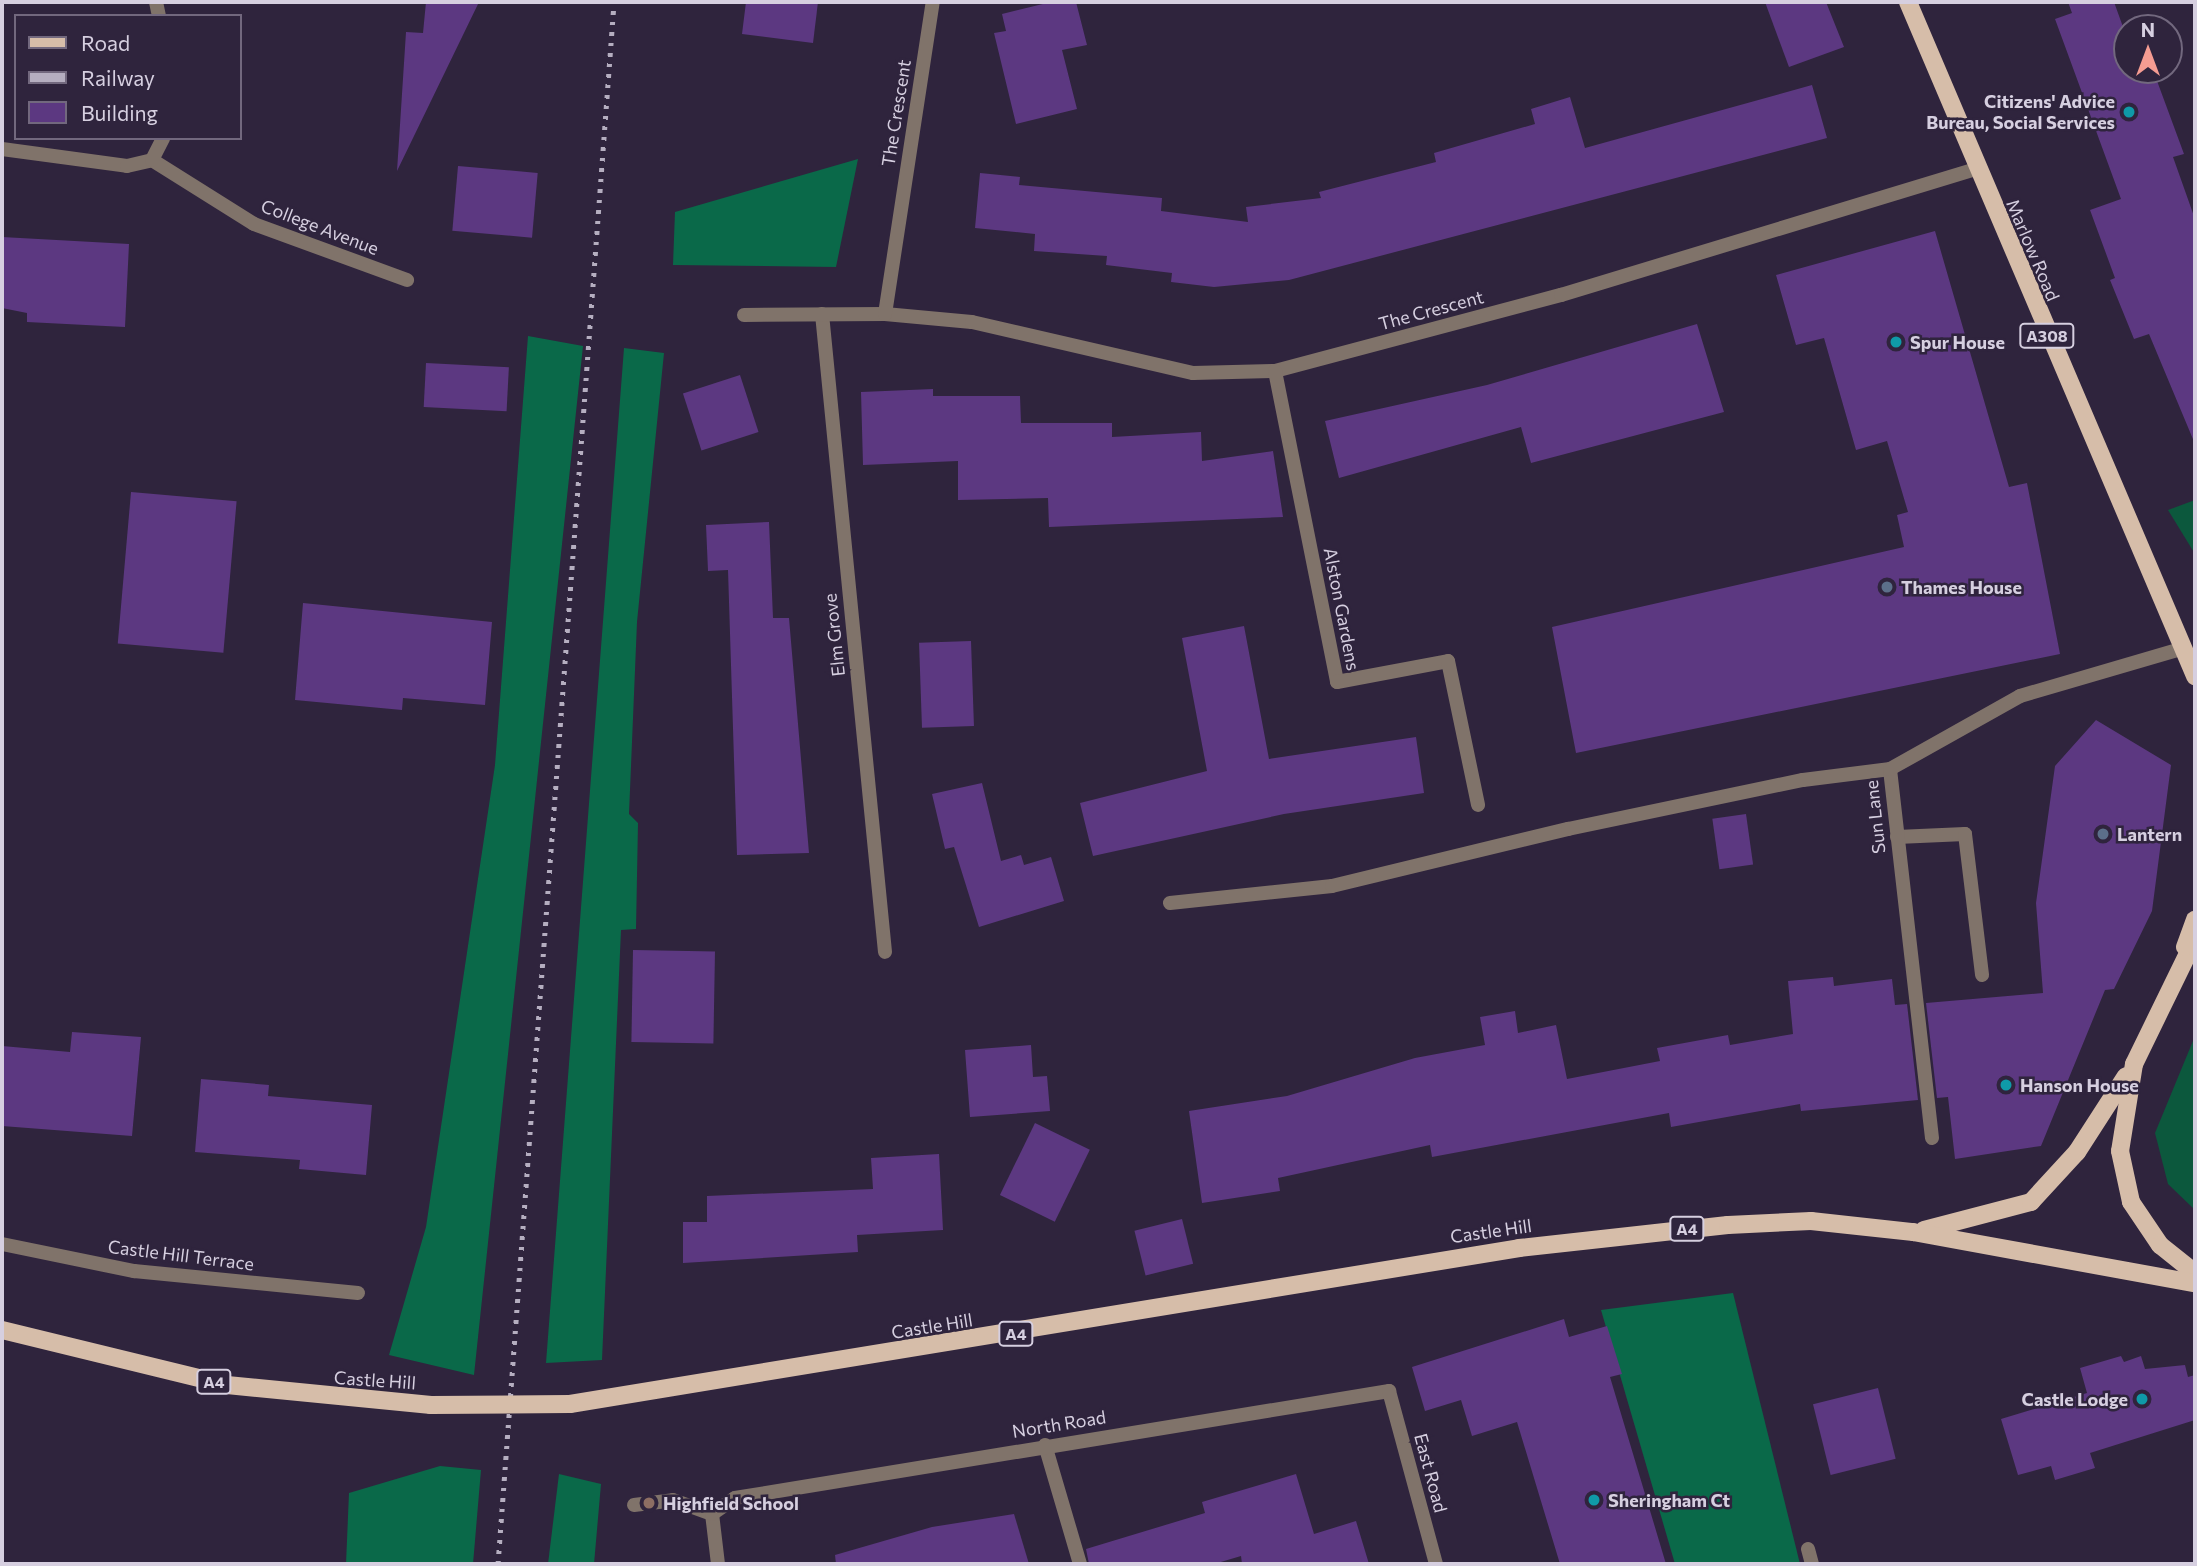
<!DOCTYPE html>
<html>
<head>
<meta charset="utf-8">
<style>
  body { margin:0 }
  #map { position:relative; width:2197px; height:1566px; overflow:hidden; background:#2f243d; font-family:Commissioner,sans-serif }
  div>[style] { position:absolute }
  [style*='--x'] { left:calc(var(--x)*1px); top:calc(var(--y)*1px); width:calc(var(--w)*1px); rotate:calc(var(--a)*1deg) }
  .green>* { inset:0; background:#0c583d }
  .forest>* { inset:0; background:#0a6949 }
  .building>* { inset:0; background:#5c3881; transform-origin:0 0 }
  .lane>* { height:14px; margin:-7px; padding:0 7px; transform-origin:7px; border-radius:7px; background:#80736a }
  .street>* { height:14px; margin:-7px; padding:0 7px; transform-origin:7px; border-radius:7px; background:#80736a }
  .primary>* { height:18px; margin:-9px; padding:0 9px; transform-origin:9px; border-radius:9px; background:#d6bda9 }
  .rail>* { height:5px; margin-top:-2.5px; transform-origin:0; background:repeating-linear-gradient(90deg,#b5aec0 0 3.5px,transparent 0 10.5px) }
  .primary-bridge>* { height:18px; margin:-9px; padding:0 9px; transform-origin:9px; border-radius:9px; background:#d6bda9 }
  .dots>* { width:19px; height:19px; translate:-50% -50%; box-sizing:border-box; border:4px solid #2f243d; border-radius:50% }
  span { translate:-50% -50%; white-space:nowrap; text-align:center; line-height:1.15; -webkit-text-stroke:5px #2f243d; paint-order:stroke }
  .shield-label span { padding:2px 5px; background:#2f243d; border:2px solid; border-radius:5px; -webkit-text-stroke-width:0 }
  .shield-label { font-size:16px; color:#d6cfe0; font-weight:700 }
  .poi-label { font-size:18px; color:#d6cfe0; font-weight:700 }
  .right { translate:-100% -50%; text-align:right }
  .left { translate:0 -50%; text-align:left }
  .street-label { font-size:18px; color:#d6cfe0 }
  .frame { position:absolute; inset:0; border:4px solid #d6cfe0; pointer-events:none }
  .legend { position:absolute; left:14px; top:14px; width:228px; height:126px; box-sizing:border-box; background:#2f243d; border:2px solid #72687e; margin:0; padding:9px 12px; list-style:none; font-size:21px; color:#d6cfe0 }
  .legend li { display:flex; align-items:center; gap:14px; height:35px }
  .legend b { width:35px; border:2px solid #72687e }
  .north { position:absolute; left:2113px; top:14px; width:70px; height:70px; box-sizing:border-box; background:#2f243d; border:2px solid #72687e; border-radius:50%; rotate:0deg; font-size:19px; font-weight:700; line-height:28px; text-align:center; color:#d6cfe0 }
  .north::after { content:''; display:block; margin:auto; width:24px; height:32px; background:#f59c92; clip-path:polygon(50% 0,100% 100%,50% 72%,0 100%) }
</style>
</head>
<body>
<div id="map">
  <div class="green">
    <div style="clip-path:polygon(2195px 500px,2195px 554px,2168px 510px)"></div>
    <div style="clip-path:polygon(2195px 1036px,2195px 1210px,2168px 1184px,2155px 1133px)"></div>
  </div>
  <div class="forest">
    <div style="clip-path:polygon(858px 159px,836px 267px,673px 265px,675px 212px)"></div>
    <div style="clip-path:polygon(528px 336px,583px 346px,474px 1375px,389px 1355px,426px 1227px,495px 765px)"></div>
    <div style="clip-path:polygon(624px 348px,664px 353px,637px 622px,629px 814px,638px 823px,636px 929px,621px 930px,602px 1360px,546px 1363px)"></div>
    <div style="clip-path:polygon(1733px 1293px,1800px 1564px,1675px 1564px,1601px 1310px)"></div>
    <div style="clip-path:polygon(440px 1466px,481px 1470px,473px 1564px,346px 1564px,349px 1493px)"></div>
    <div style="clip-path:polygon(559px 1474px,601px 1484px,594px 1564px,548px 1564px)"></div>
  </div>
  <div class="building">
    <div style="clip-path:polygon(426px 2px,479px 2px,397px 171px,406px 32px,423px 33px)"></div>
    <div style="clip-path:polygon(746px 2px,818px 2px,813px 43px,742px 34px)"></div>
    <div style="clip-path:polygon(1051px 2px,1076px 2px,1087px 45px,1062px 50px,1077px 109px,1016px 124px,994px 33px,1006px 31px,1002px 14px)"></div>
    <div style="clip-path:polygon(1765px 2px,1826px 2px,1844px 47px,1789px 67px)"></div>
    <div style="clip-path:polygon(2068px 2px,2114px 2px,2127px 38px,2127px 70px,2153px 70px,2184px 154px,2173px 157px,2195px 219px,2195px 444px,2149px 334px,2134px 339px,2110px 280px,2115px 278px,2090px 210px,2121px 199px,2055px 19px,2072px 13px)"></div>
    <div style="clip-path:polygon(1812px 85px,1827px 138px,1289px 280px,1214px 287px,1171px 282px,1172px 273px,1106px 265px,1107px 256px,1034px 251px,1035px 234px,975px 228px,980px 173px,1020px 177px,1019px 185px,1162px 198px,1161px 211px,1248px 222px,1246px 207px,1321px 198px,1319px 192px,1436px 162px,1434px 153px,1535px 124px,1531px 109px,1570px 97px,1585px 148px)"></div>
    <div style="left:458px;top:166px;width:80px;height:65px;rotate:5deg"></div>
    <div style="clip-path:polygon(1935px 231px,2009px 487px,2027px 483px,2060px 654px,1576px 753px,1552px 627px,1904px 547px,1897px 515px,1908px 512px,1887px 441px,1856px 450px,1824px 338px,1796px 345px,1776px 275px)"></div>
    <div style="clip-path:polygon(2px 237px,129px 244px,125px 327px,27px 322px,27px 313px,2px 308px)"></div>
    <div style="clip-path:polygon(1697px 324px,1724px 412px,1531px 463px,1521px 427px,1339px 478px,1325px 421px,1487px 385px)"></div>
    <div style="left:426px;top:363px;width:83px;height:44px;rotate:3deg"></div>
    <div style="left:740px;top:375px;width:60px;height:60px;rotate:72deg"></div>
    <div style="clip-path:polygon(933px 389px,933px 396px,1020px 396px,1021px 423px,1112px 423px,1112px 437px,1201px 432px,1202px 461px,1273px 451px,1283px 517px,1049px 527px,1048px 498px,958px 500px,958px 461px,863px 465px,861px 392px)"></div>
    <div style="left:131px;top:492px;width:106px;height:152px;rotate:5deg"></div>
    <div style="clip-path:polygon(769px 522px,773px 618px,789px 618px,809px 853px,737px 855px,728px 570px,708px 571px,706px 525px)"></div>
    <div style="clip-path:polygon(303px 603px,492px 622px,485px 705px,403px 698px,402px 710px,295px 700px)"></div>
    <div style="clip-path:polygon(1244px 626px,1269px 759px,1416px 737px,1424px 793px,1284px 814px,1093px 856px,1080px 803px,1207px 771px,1182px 638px)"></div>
    <div style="left:971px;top:641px;width:85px;height:52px;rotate:88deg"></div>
    <div style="clip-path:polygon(2096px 720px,2171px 765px,2152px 911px,2114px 989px,2105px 990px,2041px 1146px,1955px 1159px,1948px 1097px,1937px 1098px,1926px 1003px,2043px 993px,2036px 903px,2055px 766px)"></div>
    <div style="clip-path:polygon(982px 783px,1001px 861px,1021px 855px,1024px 865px,1051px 857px,1064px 901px,979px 927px,954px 847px,945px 849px,932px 794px)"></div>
    <div style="left:1746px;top:814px;width:51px;height:34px;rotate:82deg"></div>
    <div style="left:633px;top:950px;width:82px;height:92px;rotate:1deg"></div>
    <div style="clip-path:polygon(1833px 977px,1834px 986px,1892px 979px,1895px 1005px,1907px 1004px,1918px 1100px,1801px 1111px,1800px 1104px,1671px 1127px,1669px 1113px,1432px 1157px,1430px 1145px,1278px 1178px,1280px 1191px,1202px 1203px,1189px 1111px,1287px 1096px,1415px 1058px,1485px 1045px,1480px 1017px,1515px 1011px,1518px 1033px,1556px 1025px,1567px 1079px,1660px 1061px,1657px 1048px,1728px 1035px,1730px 1045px,1793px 1034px,1788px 981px)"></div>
    <div style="clip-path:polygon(72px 1032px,141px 1037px,132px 1136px,2px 1126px,2px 1046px,70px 1052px)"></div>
    <div style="clip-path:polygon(1031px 1045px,1033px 1077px,1047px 1076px,1050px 1111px,970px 1117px,965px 1050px)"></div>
    <div style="clip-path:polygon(201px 1079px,269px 1085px,268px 1096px,372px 1105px,366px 1175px,299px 1169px,300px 1160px,195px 1152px)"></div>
    <div style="left:1035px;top:1123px;width:61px;height:80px;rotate:26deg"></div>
    <div style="clip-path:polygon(939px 1154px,943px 1230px,857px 1235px,858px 1252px,683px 1263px,683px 1222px,707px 1222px,707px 1196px,873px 1189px,871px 1158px)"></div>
    <div style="left:1182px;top:1219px;width:46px;height:49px;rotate:76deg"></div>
    <div style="clip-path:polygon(1564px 1319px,1569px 1337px,1607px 1326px,1622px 1374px,1610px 1377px,1666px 1564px,1560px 1564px,1517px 1422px,1472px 1436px,1461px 1400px,1425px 1411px,1412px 1367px)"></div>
    <div style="clip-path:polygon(2121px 1356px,2124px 1362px,2141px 1356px,2145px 1369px,2185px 1365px,2188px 1377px,2195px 1375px,2195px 1420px,2090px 1453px,2095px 1468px,2055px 1480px,2051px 1466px,2018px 1475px,2001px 1419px,2087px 1393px,2080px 1368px)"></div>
    <div style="left:1878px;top:1388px;width:73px;height:67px;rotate:76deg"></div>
    <div style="clip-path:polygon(1296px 1474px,1314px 1534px,1356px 1521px,1369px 1564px,1242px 1564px,1241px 1556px,1214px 1564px,1089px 1564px,1086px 1549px,1205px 1513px,1202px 1502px)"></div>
    <div style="clip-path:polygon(1014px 1514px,1029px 1564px,836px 1564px,835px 1555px,932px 1527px)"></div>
  </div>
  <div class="lane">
    <div style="--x:1897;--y:837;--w:68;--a:-2.5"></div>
    <div style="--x:1965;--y:834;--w:142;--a:83.1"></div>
    <div style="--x:1170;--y:903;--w:163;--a:-6"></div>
    <div style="--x:1332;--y:886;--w:243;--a:-13.6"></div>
    <div style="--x:1568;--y:829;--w:240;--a:-11.8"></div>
    <div style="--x:1803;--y:780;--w:88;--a:-7.2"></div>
    <div style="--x:1932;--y:1138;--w:371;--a:-96.5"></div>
    <div style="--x:1890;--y:769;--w:149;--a:-29.3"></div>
    <div style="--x:2020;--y:696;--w:171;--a:-16.3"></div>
    <div style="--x:2;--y:1244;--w:135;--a:11.6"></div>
    <div style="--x:134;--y:1271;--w:225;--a:5.6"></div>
    <div style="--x:1045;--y:1445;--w:124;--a:73.6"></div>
    <div style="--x:634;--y:1505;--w:39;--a:-7"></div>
    <div style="--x:673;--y:1500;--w:41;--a:19.7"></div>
    <div style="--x:1808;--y:1549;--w:16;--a:75"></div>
  </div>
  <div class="street">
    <div style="--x:156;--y:2;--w:14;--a:78"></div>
    <div style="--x:2;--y:149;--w:126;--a:7.7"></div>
    <div style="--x:127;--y:166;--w:26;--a:-13"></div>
    <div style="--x:152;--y:160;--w:120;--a:32.1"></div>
    <div style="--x:254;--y:224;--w:163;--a:20.1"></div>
    <div style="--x:152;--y:160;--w:25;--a:-63"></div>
    <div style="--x:822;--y:314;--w:641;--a:84.36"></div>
    <div style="--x:885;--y:314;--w:87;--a:5.3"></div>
    <div style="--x:972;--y:322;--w:227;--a:13"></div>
    <div style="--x:1193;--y:373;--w:82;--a:-1.4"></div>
    <div style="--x:1275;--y:371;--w:296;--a:-14.9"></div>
    <div style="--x:1561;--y:295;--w:434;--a:-16.9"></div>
    <div style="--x:744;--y:315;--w:141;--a:-0.4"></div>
    <div style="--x:885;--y:314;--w:316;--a:-81.3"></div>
    <div style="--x:1275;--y:371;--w:317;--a:78.7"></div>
    <div style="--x:1337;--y:682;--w:113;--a:-10.7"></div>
    <div style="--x:1448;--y:661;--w:147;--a:78.2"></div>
    <div style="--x:718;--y:1564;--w:50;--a:-96.8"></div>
    <div style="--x:712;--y:1514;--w:28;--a:-35"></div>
    <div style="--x:735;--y:1498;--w:663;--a:-9.29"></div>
    <div style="--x:1389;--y:1391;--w:179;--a:74.8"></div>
  </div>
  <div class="primary">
    <div style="--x:1908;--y:2;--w:733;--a:66.93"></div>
    <div style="--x:2195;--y:939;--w:139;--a:116"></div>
    <div style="--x:2134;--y:1064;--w:88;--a:99.1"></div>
    <div style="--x:2120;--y:1151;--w:52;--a:77.8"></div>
    <div style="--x:2131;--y:1202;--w:52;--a:56"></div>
    <div style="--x:2160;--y:1245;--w:45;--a:38.7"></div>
    <div style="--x:2185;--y:947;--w:29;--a:-70"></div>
    <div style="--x:1924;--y:1230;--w:111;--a:-14.7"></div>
    <div style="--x:2031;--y:1202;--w:68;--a:-47.4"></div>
    <div style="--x:2077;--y:1152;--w:90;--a:-57.2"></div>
    <div style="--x:2;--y:1330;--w:232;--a:13.7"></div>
    <div style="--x:227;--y:1385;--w:205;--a:5.6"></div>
    <div style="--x:570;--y:1404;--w:962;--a:-9.33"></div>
    <div style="--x:1519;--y:1248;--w:210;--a:-6.3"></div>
    <div style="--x:1728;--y:1225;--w:83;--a:-2.8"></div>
    <div style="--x:1811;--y:1221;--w:103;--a:6.2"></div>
    <div style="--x:1913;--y:1232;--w:287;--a:10.3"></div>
  </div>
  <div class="rail">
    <div style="--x:498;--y:1564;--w:1566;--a:-85.75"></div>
  </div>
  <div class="primary-bridge">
    <div style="--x:431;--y:1405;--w:139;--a:-0.4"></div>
  </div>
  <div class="dots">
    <div style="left:2129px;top:112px;background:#0f9aa8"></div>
    <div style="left:1896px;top:342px;background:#0f9aa8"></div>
    <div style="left:1887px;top:587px;background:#5c6f8a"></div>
    <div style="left:2103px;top:834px;background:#5c6f8a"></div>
    <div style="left:2006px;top:1085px;background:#0f9aa8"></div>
    <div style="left:2142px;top:1399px;background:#0f9aa8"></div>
    <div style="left:1594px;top:1500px;background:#0f9aa8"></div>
    <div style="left:649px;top:1503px;background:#8d6e63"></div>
  </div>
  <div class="shield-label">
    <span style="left:2047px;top:336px">A308</span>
    <span style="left:1687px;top:1229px">A4</span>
    <span style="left:1016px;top:1334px">A4</span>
    <span style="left:214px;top:1382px">A4</span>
  </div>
  <div class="poi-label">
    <span class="right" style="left:2115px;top:112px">Citizens' Advice<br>Bureau, Social Services</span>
    <span class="left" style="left:1910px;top:342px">Spur House</span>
    <span class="left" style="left:1901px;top:587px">Thames House</span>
    <span class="left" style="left:2117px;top:834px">Lantern</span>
    <span class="left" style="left:2020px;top:1085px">Hanson House</span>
    <span class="right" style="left:2128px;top:1399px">Castle Lodge</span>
    <span class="left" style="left:1608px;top:1500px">Sheringham Ct</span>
    <span class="left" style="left:663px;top:1503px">Highfield School</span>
  </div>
  <div class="street-label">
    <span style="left:896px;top:113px;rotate:-81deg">The Crescent</span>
    <span style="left:320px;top:227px;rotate:21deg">College Avenue</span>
    <span style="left:2033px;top:250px;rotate:67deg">Marlow Road</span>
    <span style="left:1431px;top:310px;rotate:-15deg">The Crescent</span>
    <span style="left:1342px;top:609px;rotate:79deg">Alston Gardens</span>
    <span style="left:834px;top:635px;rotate:-96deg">Elm Grove</span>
    <span style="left:1875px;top:817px;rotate:-96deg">Sun Lane</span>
    <span style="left:1491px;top:1231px;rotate:-8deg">Castle Hill</span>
    <span style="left:181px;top:1255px;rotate:7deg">Castle Hill Terrace</span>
    <span style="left:932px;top:1326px;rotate:-9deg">Castle Hill</span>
    <span style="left:375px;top:1380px;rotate:4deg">Castle Hill</span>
    <span style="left:1059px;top:1424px;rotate:-9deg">North Road</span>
    <span style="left:1431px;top:1473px;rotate:75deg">East Road</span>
  </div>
  <div class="frame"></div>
  <ul class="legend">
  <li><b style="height:9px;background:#d6bda9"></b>Road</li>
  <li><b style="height:9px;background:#b5aec0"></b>Railway</li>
  <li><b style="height:19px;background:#5c3881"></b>Building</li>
  </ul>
  <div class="north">N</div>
</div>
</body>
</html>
